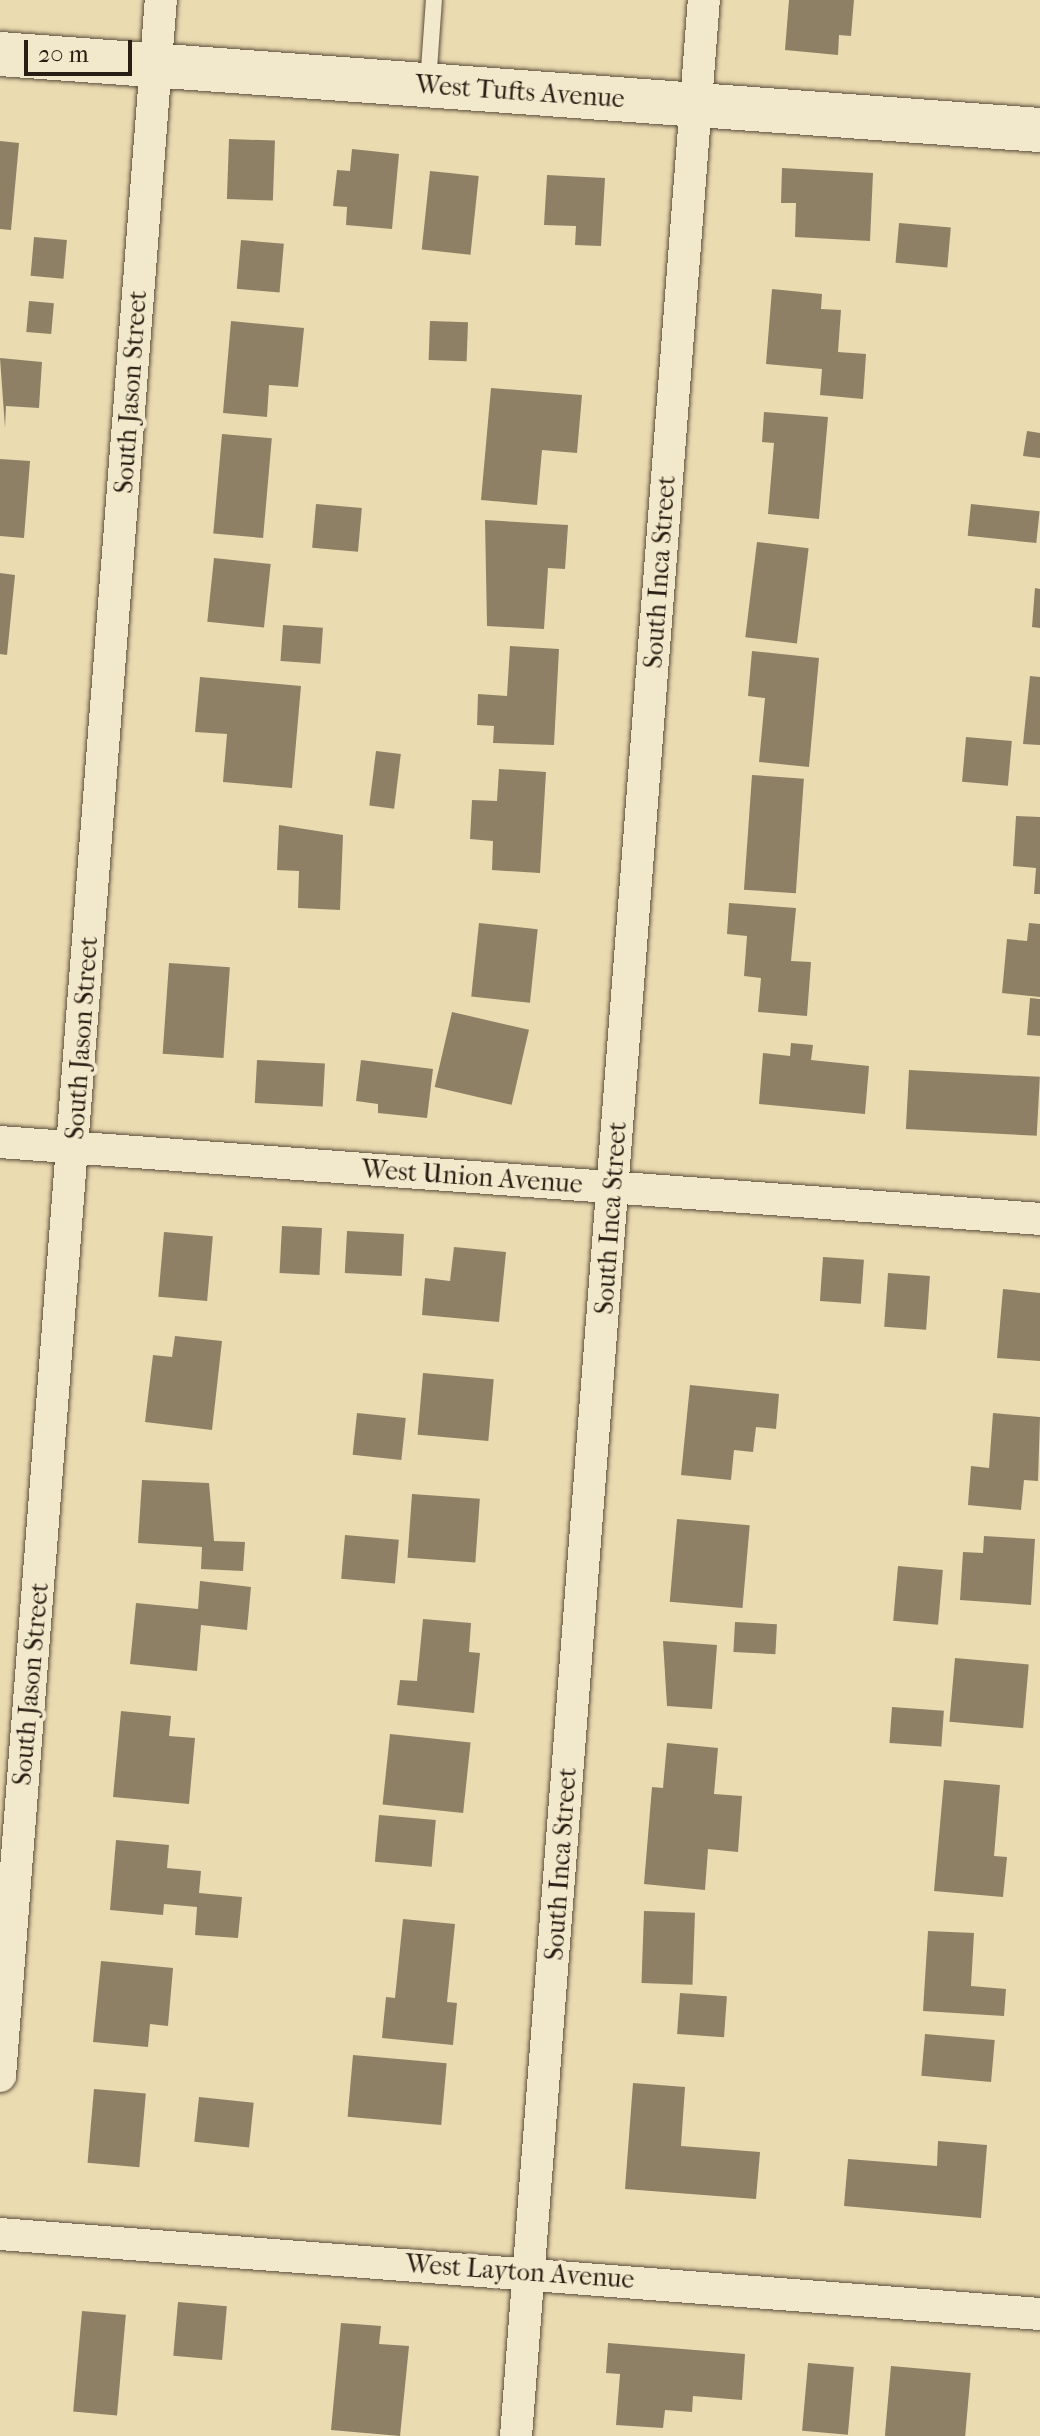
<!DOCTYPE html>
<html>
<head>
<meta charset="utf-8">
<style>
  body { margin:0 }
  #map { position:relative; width:1040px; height:2436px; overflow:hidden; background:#ebdbb1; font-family:"IM FELL French Canon",serif }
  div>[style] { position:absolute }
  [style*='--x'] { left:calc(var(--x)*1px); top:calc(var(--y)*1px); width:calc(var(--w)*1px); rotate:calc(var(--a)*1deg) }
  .building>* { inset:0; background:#8e8065; transform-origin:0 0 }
  .roads { filter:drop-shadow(0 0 2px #5a4d3a) drop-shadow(0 0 2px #5a4d3a) }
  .lane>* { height:16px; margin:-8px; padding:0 8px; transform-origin:8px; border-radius:8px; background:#f2e8cc }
  .street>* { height:32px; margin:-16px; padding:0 16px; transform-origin:16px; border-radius:16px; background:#f2e8cc }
  .secondary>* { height:44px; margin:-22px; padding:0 22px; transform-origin:22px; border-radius:22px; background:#f2e8cc }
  span { translate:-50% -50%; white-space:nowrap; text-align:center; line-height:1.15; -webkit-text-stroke:8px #f2e8cc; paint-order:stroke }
  .street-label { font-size:26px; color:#291e13 }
  .scale { position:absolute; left:24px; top:40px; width:108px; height:36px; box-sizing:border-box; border:4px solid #291e13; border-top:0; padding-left:10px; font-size:24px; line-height:28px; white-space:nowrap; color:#291e13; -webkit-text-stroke:6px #f2e8cc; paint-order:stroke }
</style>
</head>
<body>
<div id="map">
  <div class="building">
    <div style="clip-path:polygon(789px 0,854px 0,851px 36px,839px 35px,838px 55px,785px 50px)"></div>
    <div style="left:229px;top:139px;width:46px;height:60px;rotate:2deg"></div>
    <div style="clip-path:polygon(0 141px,19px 143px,11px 230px,0 229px)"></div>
    <div style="clip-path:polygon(352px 149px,399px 154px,392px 229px,346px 225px,347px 207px,333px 206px,337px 170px,350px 171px)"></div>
    <div style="clip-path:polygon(782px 168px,873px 173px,870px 241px,795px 237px,796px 203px,781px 203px)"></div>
    <div style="left:430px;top:171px;width:49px;height:79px;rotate:6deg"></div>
    <div style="clip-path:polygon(547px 175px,605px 178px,601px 246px,575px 245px,576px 226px,544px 225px)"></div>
    <div style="left:899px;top:223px;width:52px;height:40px;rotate:5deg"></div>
    <div style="left:34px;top:237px;width:33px;height:39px;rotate:5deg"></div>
    <div style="left:241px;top:240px;width:43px;height:49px;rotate:5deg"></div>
    <div style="clip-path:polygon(772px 289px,822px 294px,821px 309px,841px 310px,838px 352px,866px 354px,863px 399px,820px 395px,822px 369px,766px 364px)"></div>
    <div style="left:29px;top:301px;width:25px;height:31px;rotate:5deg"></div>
    <div style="clip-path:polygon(231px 321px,304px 328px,298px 387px,269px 385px,267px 417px,223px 413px)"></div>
    <div style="left:430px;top:321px;width:38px;height:39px;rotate:2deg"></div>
    <div style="clip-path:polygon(0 358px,42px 362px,39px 408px,6px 406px,5px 428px)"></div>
    <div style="clip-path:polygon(491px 388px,582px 395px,577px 453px,542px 450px,537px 505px,481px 500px)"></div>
    <div style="clip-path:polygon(764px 412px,828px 417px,819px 519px,768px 514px,774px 443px,762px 442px)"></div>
    <div style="clip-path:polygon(1027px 431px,1040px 433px,1040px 458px,1023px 456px)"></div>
    <div style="left:222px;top:434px;width:50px;height:100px;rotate:5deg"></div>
    <div style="clip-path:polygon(0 459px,30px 461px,24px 538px,0 536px)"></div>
    <div style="left:316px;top:504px;width:46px;height:44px;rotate:5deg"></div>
    <div style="left:971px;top:504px;width:69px;height:32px;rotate:6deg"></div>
    <div style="clip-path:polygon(485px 520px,568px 525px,565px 569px,548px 568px,544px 629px,487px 626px)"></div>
    <div style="left:757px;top:542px;width:52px;height:96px;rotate:7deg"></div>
    <div style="left:214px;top:558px;width:57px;height:64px;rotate:6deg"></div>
    <div style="clip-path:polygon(0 573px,15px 575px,7px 655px,0 654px)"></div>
    <div style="clip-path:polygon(1035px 588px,1040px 589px,1040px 628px,1032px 627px)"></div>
    <div style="left:283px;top:625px;width:40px;height:36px;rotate:4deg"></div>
    <div style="clip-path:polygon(510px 646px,559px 649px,554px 745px,493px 743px,494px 726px,477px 725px,478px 694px,507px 696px)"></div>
    <div style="clip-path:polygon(752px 651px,819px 658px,809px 767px,759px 762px,765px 698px,748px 696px)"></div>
    <div style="clip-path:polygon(1030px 676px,1040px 677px,1040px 745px,1023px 744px)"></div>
    <div style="clip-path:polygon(200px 677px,301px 686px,292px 788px,223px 782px,227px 734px,195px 732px)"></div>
    <div style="left:966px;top:737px;width:46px;height:45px;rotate:5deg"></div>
    <div style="left:376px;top:751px;width:25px;height:55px;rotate:7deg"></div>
    <div style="clip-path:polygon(499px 769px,546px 772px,540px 873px,492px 870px,493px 841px,470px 839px,472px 800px,497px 801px)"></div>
    <div style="left:752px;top:775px;width:52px;height:115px;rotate:4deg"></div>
    <div style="clip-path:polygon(1016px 816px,1040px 817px,1040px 894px,1034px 894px,1036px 868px,1013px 866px)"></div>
    <div style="clip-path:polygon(279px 825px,343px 835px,340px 910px,298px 908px,299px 871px,277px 870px)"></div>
    <div style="clip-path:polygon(729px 903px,796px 908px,791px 961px,811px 962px,807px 1016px,758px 1012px,761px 978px,744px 976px,747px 936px,727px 934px)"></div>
    <div style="left:479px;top:923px;width:59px;height:74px;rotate:6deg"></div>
    <div style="clip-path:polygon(1029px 923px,1040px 924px,1040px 997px,1002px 993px,1007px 939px,1027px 941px)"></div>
    <div style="left:169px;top:963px;width:61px;height:91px;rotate:4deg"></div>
    <div style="clip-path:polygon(1030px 998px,1040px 999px,1040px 1036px,1027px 1035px)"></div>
    <div style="left:452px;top:1012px;width:79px;height:77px;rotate:13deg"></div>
    <div style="clip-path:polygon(791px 1043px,813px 1045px,811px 1060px,869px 1066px,865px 1114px,759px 1104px,763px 1053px,790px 1056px)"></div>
    <div style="left:257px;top:1060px;width:68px;height:43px;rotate:3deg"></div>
    <div style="clip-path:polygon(361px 1060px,433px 1069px,427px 1118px,378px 1113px,378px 1104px,356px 1101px)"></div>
    <div style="left:909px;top:1070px;width:131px;height:59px;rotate:3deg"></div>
    <div style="left:282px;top:1226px;width:40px;height:47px;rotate:3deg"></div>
    <div style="left:347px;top:1231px;width:57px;height:42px;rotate:3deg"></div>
    <div style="left:164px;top:1232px;width:49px;height:65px;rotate:5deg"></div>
    <div style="clip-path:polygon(454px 1247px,506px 1252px,499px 1322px,422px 1315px,425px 1278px,450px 1281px)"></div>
    <div style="left:823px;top:1257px;width:41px;height:44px;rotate:4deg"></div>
    <div style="left:888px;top:1273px;width:42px;height:54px;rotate:4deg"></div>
    <div style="clip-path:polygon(1003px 1289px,1040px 1293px,1040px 1361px,997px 1358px)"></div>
    <div style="clip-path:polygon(175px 1336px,222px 1341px,212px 1430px,145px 1422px,153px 1355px,172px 1357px)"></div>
    <div style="left:423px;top:1373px;width:71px;height:62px;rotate:5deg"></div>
    <div style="clip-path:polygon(690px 1385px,779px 1394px,776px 1429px,756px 1427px,753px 1452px,734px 1450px,731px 1480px,681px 1475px)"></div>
    <div style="left:357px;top:1413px;width:49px;height:42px;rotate:6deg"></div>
    <div style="clip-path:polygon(993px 1413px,1040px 1417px,1038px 1481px,1024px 1480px,1021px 1510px,968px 1505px,971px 1466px,989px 1468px)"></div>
    <div style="clip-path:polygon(142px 1480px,209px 1483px,214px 1541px,245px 1542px,243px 1571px,201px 1569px,202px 1547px,138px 1543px)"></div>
    <div style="left:412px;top:1494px;width:68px;height:64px;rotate:4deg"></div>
    <div style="left:677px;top:1519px;width:73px;height:83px;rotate:5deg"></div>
    <div style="left:345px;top:1535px;width:54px;height:44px;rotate:5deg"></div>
    <div style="clip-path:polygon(984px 1536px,1035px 1539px,1031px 1605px,960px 1600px,963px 1552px,983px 1553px)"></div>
    <div style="left:898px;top:1566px;width:45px;height:55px;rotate:5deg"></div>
    <div style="clip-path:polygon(200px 1581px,251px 1587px,247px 1630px,201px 1625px,197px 1671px,130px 1664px,136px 1603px,198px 1609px)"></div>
    <div style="clip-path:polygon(423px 1619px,471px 1623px,469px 1652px,480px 1653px,474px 1713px,397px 1705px,400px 1680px,417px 1681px)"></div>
    <div style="left:735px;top:1622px;width:42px;height:30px;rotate:3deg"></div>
    <div style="clip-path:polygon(663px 1641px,717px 1645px,712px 1709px,667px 1706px)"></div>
    <div style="left:955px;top:1658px;width:74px;height:64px;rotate:5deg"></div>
    <div style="left:892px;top:1707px;width:52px;height:36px;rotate:4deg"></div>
    <div style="clip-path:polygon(121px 1711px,171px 1716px,169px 1736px,195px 1738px,189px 1804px,113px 1797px)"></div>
    <div style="left:390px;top:1734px;width:81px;height:71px;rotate:6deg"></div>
    <div style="clip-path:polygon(667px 1743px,718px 1748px,714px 1794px,742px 1796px,738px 1852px,708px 1849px,705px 1890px,644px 1884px,652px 1787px,663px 1788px)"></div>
    <div style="clip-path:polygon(944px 1780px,1000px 1785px,994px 1856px,1007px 1857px,1003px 1897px,934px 1891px)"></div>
    <div style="left:379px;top:1815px;width:57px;height:47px;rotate:5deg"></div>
    <div style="clip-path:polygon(116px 1840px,169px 1845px,167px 1868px,201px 1871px,199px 1893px,242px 1897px,238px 1938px,195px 1935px,197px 1907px,164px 1904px,163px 1915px,110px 1910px)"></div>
    <div style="left:644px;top:1911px;width:51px;height:72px;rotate:2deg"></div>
    <div style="clip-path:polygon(403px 1919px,455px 1924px,447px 2002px,457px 2003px,453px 2045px,382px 2038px,386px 1997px,395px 1998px)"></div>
    <div style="clip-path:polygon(928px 1931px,974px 1933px,971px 1986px,1006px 1989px,1004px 2016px,923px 2011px)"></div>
    <div style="clip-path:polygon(101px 1961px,173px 1968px,168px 2026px,150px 2024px,148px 2047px,93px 2042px)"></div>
    <div style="left:680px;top:1993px;width:47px;height:41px;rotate:4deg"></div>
    <div style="left:925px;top:2034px;width:70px;height:42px;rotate:5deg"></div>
    <div style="left:353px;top:2055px;width:94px;height:62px;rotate:5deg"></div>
    <div style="clip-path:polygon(633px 2083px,685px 2087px,681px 2146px,760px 2152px,756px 2199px,625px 2189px)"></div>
    <div style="left:94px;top:2089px;width:52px;height:74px;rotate:5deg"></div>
    <div style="left:199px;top:2097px;width:55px;height:45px;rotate:6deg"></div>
    <div style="clip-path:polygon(938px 2141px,987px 2145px,981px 2218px,844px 2206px,848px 2159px,937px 2166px)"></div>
    <div style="left:178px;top:2302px;width:49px;height:54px;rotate:5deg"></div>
    <div style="left:82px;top:2311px;width:44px;height:101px;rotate:5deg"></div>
    <div style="clip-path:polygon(341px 2323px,381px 2326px,379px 2344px,409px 2346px,400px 2436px,331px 2430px)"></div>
    <div style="clip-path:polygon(608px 2343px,745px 2354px,742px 2400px,693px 2396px,692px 2412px,665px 2410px,663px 2428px,616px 2425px,620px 2374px,606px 2373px)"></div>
    <div style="left:808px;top:2363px;width:46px;height:68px;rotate:5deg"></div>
    <div style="left:891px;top:2366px;width:80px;height:70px;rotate:5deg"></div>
  </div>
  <div class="roads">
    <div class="lane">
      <div style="--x:428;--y:83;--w:83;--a:-85.9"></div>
    </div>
    <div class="street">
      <div style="--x:0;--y:1142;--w:1043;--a:4.23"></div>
      <div style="--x:0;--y:2076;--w:2082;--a:-85.57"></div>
      <div style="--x:0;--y:2234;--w:1043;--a:4.4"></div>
      <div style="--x:516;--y:2436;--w:2443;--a:-85.59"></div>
    </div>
    <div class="secondary">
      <div style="--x:0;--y:54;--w:1043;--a:4.18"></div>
    </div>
  </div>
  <div class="street-label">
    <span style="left:520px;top:92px;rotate:4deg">West Tufts Avenue</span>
    <span style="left:131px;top:392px;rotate:-86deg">South Jason Street</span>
    <span style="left:660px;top:572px;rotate:-86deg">South Inca Street</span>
    <span style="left:82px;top:1038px;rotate:-86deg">South Jason Street</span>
    <span style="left:472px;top:1177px;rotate:4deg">West Union Avenue</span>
    <span style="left:611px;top:1218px;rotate:-86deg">South Inca Street</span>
    <span style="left:31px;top:1684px;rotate:-85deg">South Jason Street</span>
    <span style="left:561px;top:1864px;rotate:-86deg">South Inca Street</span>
    <span style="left:520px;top:2272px;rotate:4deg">West Layton Avenue</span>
  </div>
  <div class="scale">20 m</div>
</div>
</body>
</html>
